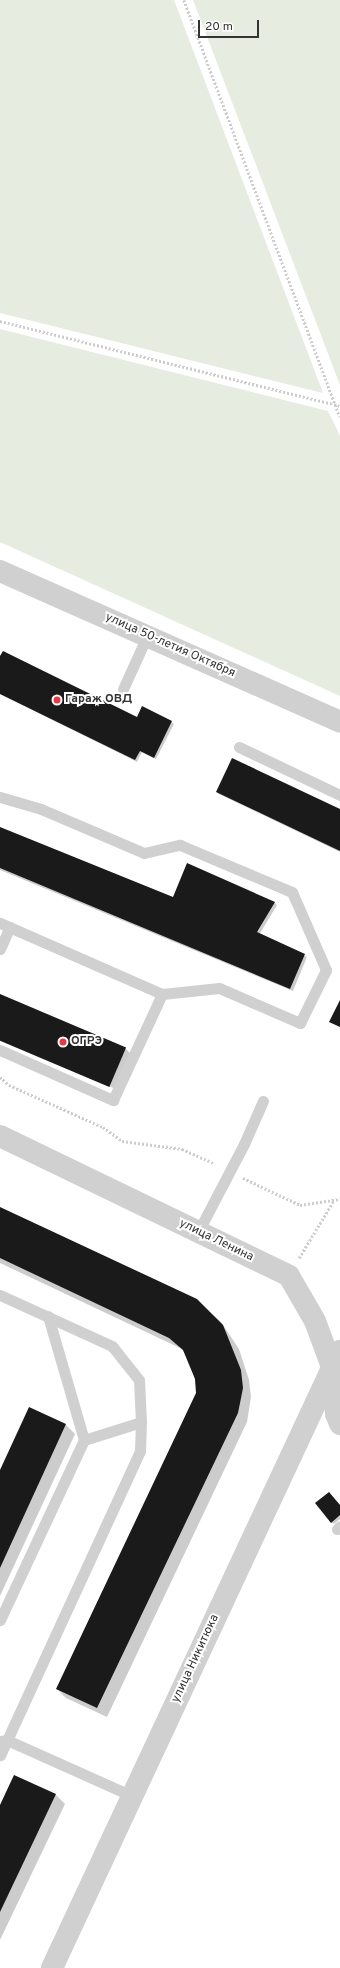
<!DOCTYPE html>
<html>
<head>
<meta charset="utf-8">
<style>
  body { margin:0 }
  #map { position:relative; width:340px; height:1968px; overflow:hidden; background:#fff; font-family:Overpass,sans-serif }
  div>[style] { position:absolute }
  [style*='--x'] { left:calc(var(--x)*1px); top:calc(var(--y)*1px); width:calc(var(--w)*1px); rotate:calc(var(--a)*1deg) }
  .green>* { inset:0; background:#e6ecdf }
  .shadow>* { inset:0; background:#0003 }
  .building>* { inset:0; background:#1a1a1a; transform-origin:0 0 }
  .path>* { height:2.5px; margin-top:-1.25px; transform-origin:0; background:repeating-linear-gradient(90deg,#cdcdcd 0 2px,transparent 0 4px) }
  .service>* { height:11px; margin:-5.5px; padding:0 5.5px; transform-origin:5.5px; border-radius:5.5px; background:#d0d0d0 }
  .minor>* { height:22px; margin:-11px; padding:0 11px; transform-origin:11px; border-radius:11px; background:#d0d0d0 }
  .dots>* { width:11px; height:11px; translate:-50% -50%; box-sizing:border-box; border:2px solid #fff; border-radius:50% }
  span { translate:-50% -50%; white-space:nowrap; text-align:center; line-height:1.15; -webkit-text-stroke:4px #fff; paint-order:stroke }
  .street-label { font-size:12px; color:#333 }
  .poi-label { font-size:12px; color:#333; font-weight:700 }
  .left { translate:0 -50%; text-align:left }
  .scale { position:absolute; left:198px; top:20px; width:61px; height:18px; box-sizing:border-box; border:2px solid #333; border-top:0; padding-left:5px; font-size:12px; line-height:14px; white-space:nowrap; color:#333; -webkit-text-stroke:3px #fff; paint-order:stroke }
</style>
</head>
<body>
<div id="map">
  <div class="green">
    <div style="clip-path:polygon(0 0,174px 0,323px 393px,0 313px)"></div>
    <div style="clip-path:polygon(193px 0,340px 0,340px 385px)"></div>
    <div style="clip-path:polygon(0 329px,328px 411px,340px 436px,340px 696px,0 542px)"></div>
  </div>
  <div class="shadow">
    <div style="clip-path:polygon(0 658px,138px 718px,171px 722px,174px 724px,156px 759px,142px 752px,137px 762px,0 694px)"></div>
    <div style="clip-path:polygon(217px 792px,340px 810px,340px 852px,219px 794px)"></div>
    <div style="clip-path:polygon(0 828px,173px 898px,274px 902px,277px 905px,259px 935px,307px 957px,293px 991px,0 870px)"></div>
    <div style="clip-path:polygon(0 995px,126px 1049px,132px 1055px,118px 1090px,0 1040px)"></div>
    <div style="clip-path:polygon(0 1208px,196px 1300px,221px 1322px,239px 1349px,249px 1380px,251px 1397px,247px 1422px,107px 1717px,66px 1698px,57px 1689px,197px 1393px,193px 1367px,182px 1349px,0 1263px)"></div>
    <div style="clip-path:polygon(30px 1408px,66px 1425px,75px 1434px,0 1596px,0 1473px)"></div>
    <div style="clip-path:polygon(340px 1506px,340px 1519px,334px 1524px,331px 1522px)"></div>
    <div style="clip-path:polygon(15px 1776px,56px 1795px,65px 1804px,0 1940px,0 1807px)"></div>
  </div>
  <div class="building">
    <div style="clip-path:polygon(3px 651px,137px 717px,142px 706px,172px 721px,154px 758px,140px 751px,135px 760px,0 694px,0 656px)"></div>
    <div style="clip-path:polygon(232px 758px,340px 809px,340px 851px,216px 792px)"></div>
    <div style="clip-path:polygon(0 827px,173px 897px,187px 863px,275px 902px,257px 932px,305px 954px,290px 989px,0 868px)"></div>
    <div style="left:0;top:994px;width:137px;height:43px;rotate:23deg"></div>
    <div style="clip-path:polygon(340px 1000px,340px 1027px,329px 1022px)"></div>
    <div style="clip-path:polygon(0 1207px,197px 1299px,223px 1325px,241px 1370px,243px 1388px,238px 1413px,97px 1708px,56px 1689px,196px 1393px,195px 1379px,183px 1350px,169px 1338px,0 1258px)"></div>
    <div style="clip-path:polygon(29px 1407px,66px 1424px,0 1568px,0 1470px)"></div>
    <div style="clip-path:polygon(329px 1492px,340px 1505px,340px 1515px,331px 1523px,315px 1503px)"></div>
    <div style="clip-path:polygon(14px 1775px,56px 1794px,0 1912px,0 1805px)"></div>
  </div>
  <div class="path">
    <div style="--x:184;--y:0;--w:445;--a:69.5"></div>
    <div style="--x:0;--y:321;--w:350;--a:14"></div>
    <div style="--x:0;--y:1077;--w:12;--a:42"></div>
    <div style="--x:9;--y:1085;--w:103;--a:24.1"></div>
    <div style="--x:103;--y:1127;--w:24;--a:36"></div>
    <div style="--x:122;--y:1141;--w:61;--a:7.6"></div>
    <div style="--x:182;--y:1149;--w:36;--a:24"></div>
    <div style="--x:243;--y:1178;--w:63;--a:25.3"></div>
    <div style="--x:300;--y:1205;--w:40;--a:-8.5"></div>
    <div style="--x:299;--y:1258;--w:68;--a:-58.9"></div>
  </div>
  <div class="service">
    <div style="--x:123;--y:689;--w:58;--a:-65.6"></div>
    <div style="--x:239;--y:747;--w:112;--a:25.4"></div>
    <div style="--x:0;--y:797;--w:43;--a:16.3"></div>
    <div style="--x:41;--y:809;--w:112;--a:23.1"></div>
    <div style="--x:144;--y:853;--w:37;--a:-13"></div>
    <div style="--x:180;--y:845;--w:121;--a:22.8"></div>
    <div style="--x:292;--y:892;--w:85;--a:66.4"></div>
    <div style="--x:326;--y:970;--w:59;--a:116.1"></div>
    <div style="--x:300;--y:1023;--w:88;--a:-156.6"></div>
    <div style="--x:219;--y:988;--w:57;--a:174"></div>
    <div style="--x:162;--y:994;--w:177;--a:-156.3"></div>
    <div style="--x:0;--y:949;--w:24;--a:-66"></div>
    <div style="--x:0;--y:1050;--w:124;--a:23.9"></div>
    <div style="--x:113;--y:1100;--w:117;--a:-65.2"></div>
    <div style="--x:198;--y:1232;--w:99;--a:-62.4"></div>
    <div style="--x:244;--y:1144;--w:47;--a:-66.2"></div>
    <div style="--x:0;--y:1295;--w:123;--a:24.5"></div>
    <div style="--x:112;--y:1346;--w:43;--a:51.5"></div>
    <div style="--x:139;--y:1380;--w:42;--a:87.3"></div>
    <div style="--x:141;--y:1422;--w:29;--a:92"></div>
    <div style="--x:140;--y:1451;--w:335;--a:114.7"></div>
    <div style="--x:84;--y:1440;--w:60;--a:-17.5"></div>
    <div style="--x:337;--y:1529;--w:4;--a:-45"></div>
    <div style="--x:0;--y:1620;--w:199;--a:-65"></div>
    <div style="--x:84;--y:1440;--w:129;--a:-106.2"></div>
    <div style="--x:1;--y:1741;--w:6;--a:-9"></div>
    <div style="--x:7;--y:1740;--w:137;--a:24.1"></div>
  </div>
  <div class="minor">
    <div style="--x:0;--y:571;--w:372;--a:23.9"></div>
    <div style="--x:0;--y:1136;--w:321;--a:25.8"></div>
    <div style="--x:289;--y:1276;--w:52;--a:60"></div>
    <div style="--x:315;--y:1321;--w:49;--a:69.7"></div>
    <div style="--x:332;--y:1367;--w:47;--a:85.1"></div>
    <div style="--x:336;--y:1414;--w:11;--a:68"></div>
    <div style="--x:52;--y:1968;--w:681;--a:-64.98"></div>
  </div>
  <div class="dots">
    <div style="left:57px;top:700px;background:#e63946"></div>
    <div style="left:63px;top:1042px;background:#e63946"></div>
  </div>
  <div class="street-label">
    <span style="left:170px;top:646px;rotate:24deg">улица 50-летия Октября</span>
    <span style="left:216px;top:1241px;rotate:26deg">улица Ленина</span>
    <span style="left:196px;top:1659px;rotate:-65deg">улица Никитюка</span>
  </div>
  <div class="poi-label">
    <span class="left" style="left:65px;top:700px">Гараж ОВД</span>
    <span class="left" style="left:71px;top:1042px">ОГРЭ</span>
  </div>
  <div class="scale">20 m</div>
</div>
</body>
</html>
